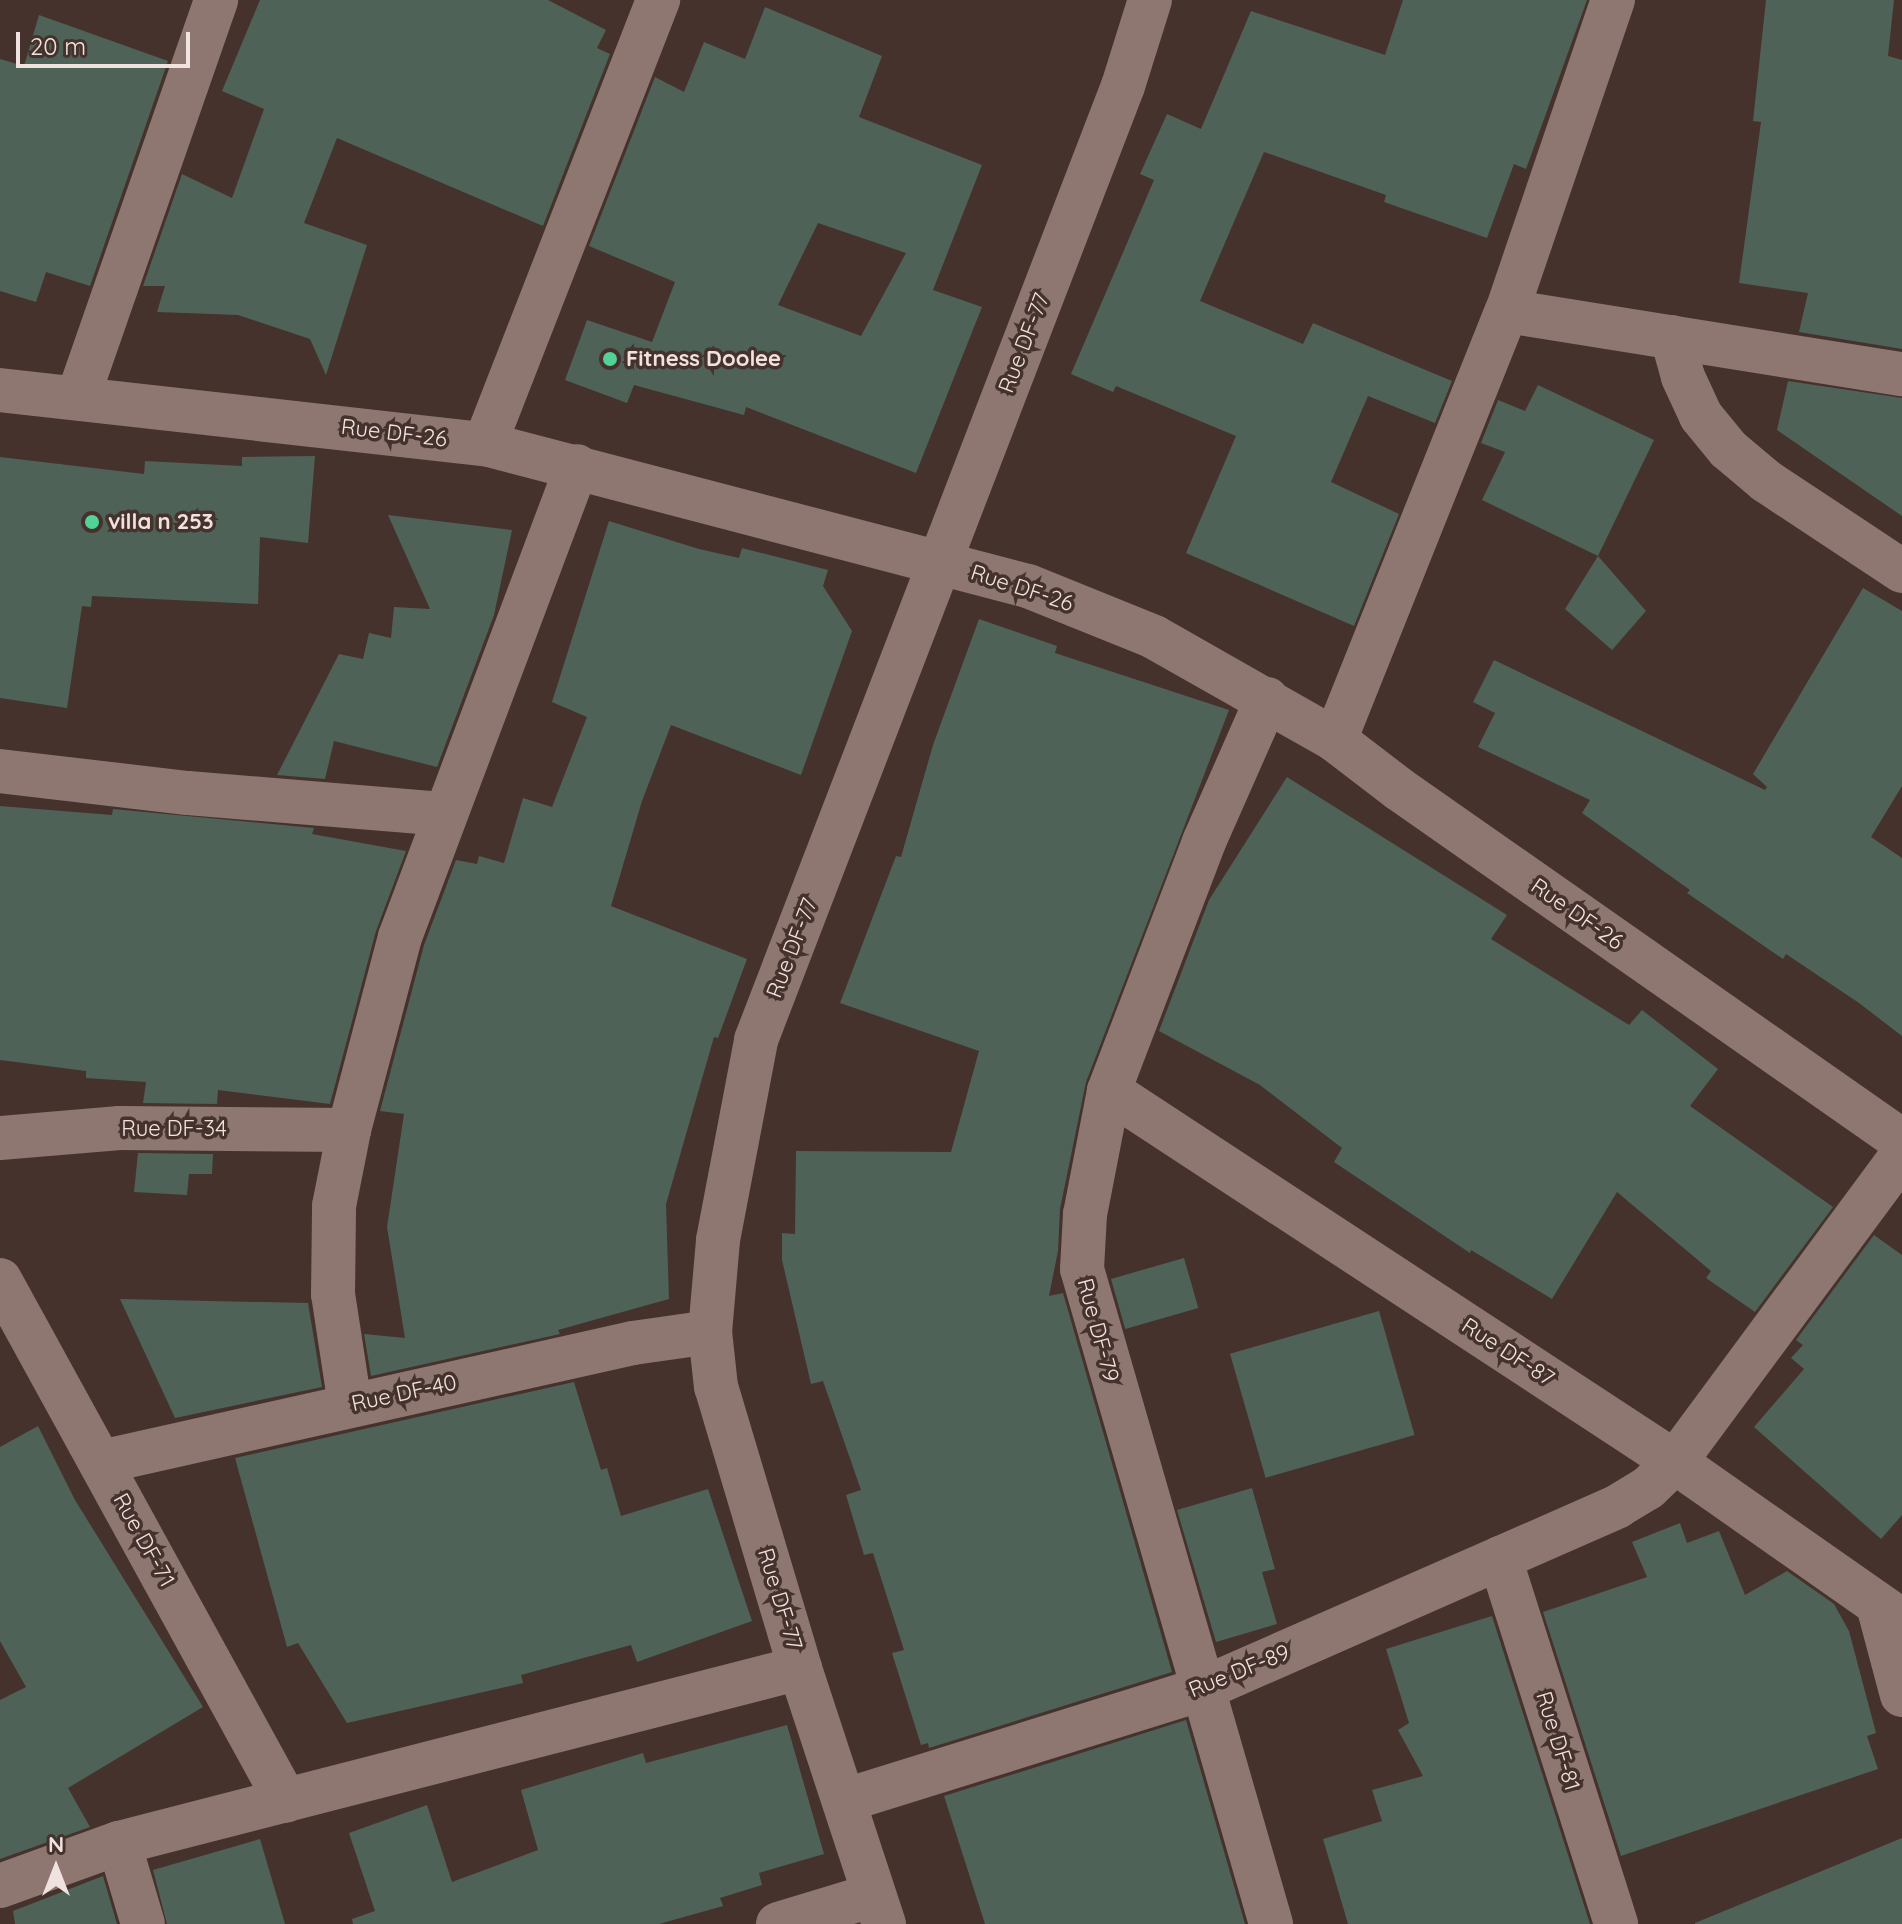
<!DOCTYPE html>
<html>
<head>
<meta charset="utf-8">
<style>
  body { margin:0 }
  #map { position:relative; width:1902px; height:1924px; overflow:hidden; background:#46322c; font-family:Quicksand,sans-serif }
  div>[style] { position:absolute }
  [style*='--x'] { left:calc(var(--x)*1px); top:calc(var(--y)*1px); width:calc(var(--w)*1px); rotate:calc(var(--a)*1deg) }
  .building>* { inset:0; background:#4e6257; transform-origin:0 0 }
  .street>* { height:44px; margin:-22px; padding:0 22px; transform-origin:22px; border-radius:22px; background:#8e7770 }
  .dots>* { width:22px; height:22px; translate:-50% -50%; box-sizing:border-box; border:4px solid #46322c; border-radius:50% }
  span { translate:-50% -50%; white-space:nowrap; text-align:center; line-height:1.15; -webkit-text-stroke:7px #46322c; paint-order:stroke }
  .street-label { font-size:22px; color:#f0e3df }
  .poi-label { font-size:22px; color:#f0e3df; font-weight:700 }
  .left { translate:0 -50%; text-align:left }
  .north { position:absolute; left:16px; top:1828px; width:80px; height:80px; -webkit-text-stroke:6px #46322c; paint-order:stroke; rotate:0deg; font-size:22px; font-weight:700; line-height:32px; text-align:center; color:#f0e3df }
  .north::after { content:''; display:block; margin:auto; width:28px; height:36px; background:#f0e3df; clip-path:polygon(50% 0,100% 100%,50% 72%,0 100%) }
  .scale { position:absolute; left:16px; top:32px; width:174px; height:36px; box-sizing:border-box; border:4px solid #f0e3df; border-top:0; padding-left:10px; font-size:24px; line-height:28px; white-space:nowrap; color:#f0e3df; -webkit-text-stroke:6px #46322c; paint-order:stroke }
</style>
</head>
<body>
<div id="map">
  <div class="building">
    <div style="clip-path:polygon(260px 0,548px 0,606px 30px,597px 48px,610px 54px,543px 226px,337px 138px,304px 223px,367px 245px,326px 375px,310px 339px,238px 315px,157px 312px,165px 286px,143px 286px,182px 174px,232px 198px,264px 109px,222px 91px)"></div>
    <div style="clip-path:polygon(1403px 0,1587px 0,1526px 169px,1514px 164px,1487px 238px,1384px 202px,1386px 195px,1264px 152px,1200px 301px,1303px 344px,1313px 323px,1452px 381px,1435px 423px,1368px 396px,1331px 482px,1399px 514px,1354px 626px,1186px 553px,1236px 436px,1116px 386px,1113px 392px,1071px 374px,1154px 180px,1140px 174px,1167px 114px,1201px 129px,1251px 11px,1385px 55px)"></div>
    <div style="clip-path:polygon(1766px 0,1894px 0,1888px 56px,1902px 60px,1902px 349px,1799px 332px,1808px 293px,1739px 283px,1761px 122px,1753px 121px)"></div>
    <div style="clip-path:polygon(evenodd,765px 7px,882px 56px,859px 117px,982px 165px,933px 290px,982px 307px,916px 473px,746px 407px,744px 415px,634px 385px,627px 403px,565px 380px,587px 320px,652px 342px,675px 282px,589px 246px,655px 77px,684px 92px,704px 42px,745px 59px,765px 7px,818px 223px,906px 253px,861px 336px,778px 305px,818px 223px)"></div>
    <div style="clip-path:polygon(39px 15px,168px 61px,90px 286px,46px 272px,36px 302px,0 291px,0 59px,24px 66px)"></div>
    <div style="clip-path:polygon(1788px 381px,1902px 398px,1902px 516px,1777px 430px)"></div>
    <div style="clip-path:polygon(1538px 385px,1654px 440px,1598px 556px,1482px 500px,1505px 452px,1481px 443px,1498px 400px,1525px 411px)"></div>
    <div style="clip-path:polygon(315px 456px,308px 543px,260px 537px,258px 604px,92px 596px,91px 607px,82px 606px,67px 708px,0 698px,0 457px,144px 474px,145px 461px,242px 466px,242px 457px)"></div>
    <div style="clip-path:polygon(388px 515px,512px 530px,494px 615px,437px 767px,334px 741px,325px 779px,277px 775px,339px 654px,363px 659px,369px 633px,391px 638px,394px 607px,430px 609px)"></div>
    <div style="clip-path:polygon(609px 521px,699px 549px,739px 558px,742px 548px,828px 570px,823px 586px,852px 631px,801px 775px,671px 725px,642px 801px,611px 906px,747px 959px,718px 1038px,714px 1037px,666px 1204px,669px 1299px,558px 1330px,560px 1334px,371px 1376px,364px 1334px,405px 1338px,387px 1227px,404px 1114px,380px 1111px,424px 945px,456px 860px,477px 864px,479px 856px,504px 863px,523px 798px,552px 807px,587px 717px,552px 702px)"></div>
    <div style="clip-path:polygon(1598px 556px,1646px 611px,1612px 650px,1565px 609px)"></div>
    <div style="clip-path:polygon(1863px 588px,1902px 611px,1902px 786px,1871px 837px,1902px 858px,1902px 1036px,1859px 1003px,1786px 954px,1783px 959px,1687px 893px,1690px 890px,1582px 813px,1590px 800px,1478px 747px,1495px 713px,1473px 702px,1494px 660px,1765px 790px,1767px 787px,1753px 774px)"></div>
    <div style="clip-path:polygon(979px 619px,1057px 646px,1055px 653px,1229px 710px,1086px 1082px,1060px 1209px,1058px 1251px,1049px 1296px,1063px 1293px,1172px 1672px,929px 1748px,928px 1743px,921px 1745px,892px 1653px,904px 1650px,873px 1553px,864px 1555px,846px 1495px,861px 1490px,823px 1381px,811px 1384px,782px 1260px,782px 1233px,795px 1234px,796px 1151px,951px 1152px,979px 1051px,840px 1003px,896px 856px,901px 857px,933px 745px)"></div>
    <div style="clip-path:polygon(1287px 777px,1507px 915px,1491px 939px,1629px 1025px,1642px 1010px,1718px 1069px,1690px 1106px,1833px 1207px,1755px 1312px,1706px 1278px,1711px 1271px,1617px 1192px,1552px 1299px,1471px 1250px,1470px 1253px,1334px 1162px,1342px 1148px,1260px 1085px,1159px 1031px,1209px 900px)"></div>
    <div style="clip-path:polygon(0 806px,112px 815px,113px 809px,314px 828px,312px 834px,406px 851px,376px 931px,330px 1104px,218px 1090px,217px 1104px,143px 1103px,146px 1082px,86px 1078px,86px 1071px,0 1060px)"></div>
    <div style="clip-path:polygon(138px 1153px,213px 1154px,212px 1174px,189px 1174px,187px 1195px,134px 1192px)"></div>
    <div style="clip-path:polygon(1874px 1235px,1902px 1255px,1902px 1515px,1881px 1539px,1754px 1427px,1804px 1369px,1791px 1358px,1803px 1345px,1796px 1340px)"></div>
    <div style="left:1184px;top:1258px;width:52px;height:76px;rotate:74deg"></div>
    <div style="clip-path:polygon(120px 1299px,308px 1303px,322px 1387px,175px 1418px)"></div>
    <div style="left:1379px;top:1311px;width:129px;height:155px;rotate:74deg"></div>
    <div style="clip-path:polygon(574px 1382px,601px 1470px,607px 1468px,621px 1516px,708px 1489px,752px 1621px,637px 1662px,631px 1645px,521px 1675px,523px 1683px,347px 1723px,298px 1643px,287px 1647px,235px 1458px)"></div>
    <div style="clip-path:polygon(38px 1426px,75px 1500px,203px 1707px,68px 1788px,90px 1827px,0 1859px,0 1700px,26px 1687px,0 1641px,0 1447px)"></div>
    <div style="clip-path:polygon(1252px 1488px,1275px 1569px,1262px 1572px,1277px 1624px,1216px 1642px,1177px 1510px)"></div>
    <div style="clip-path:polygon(1680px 1523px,1687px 1543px,1719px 1531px,1745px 1595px,1787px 1571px,1834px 1604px,1849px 1631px,1876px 1733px,1867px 1736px,1878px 1769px,1621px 1856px,1543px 1612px,1647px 1577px,1632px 1542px)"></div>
    <div style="clip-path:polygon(1492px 1616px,1590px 1924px,1348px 1924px,1323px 1839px,1382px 1821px,1372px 1790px,1423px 1776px,1398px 1730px,1409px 1723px,1386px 1649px)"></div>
    <div style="clip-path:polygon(1186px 1720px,1245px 1924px,985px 1924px,944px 1796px)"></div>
    <div style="clip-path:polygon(787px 1725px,824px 1854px,759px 1873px,762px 1885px,720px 1898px,723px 1906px,659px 1924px,353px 1924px,352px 1919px,375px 1911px,349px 1833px,427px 1805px,452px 1882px,538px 1850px,521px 1790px,643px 1753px,646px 1763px)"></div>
    <div style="clip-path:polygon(1902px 1838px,1902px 1924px,1695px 1924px,1695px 1923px)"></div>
    <div style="clip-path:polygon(260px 1839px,285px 1924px,167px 1924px,153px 1870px)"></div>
    <div style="clip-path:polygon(103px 1876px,117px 1924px,15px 1924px,13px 1911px)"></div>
  </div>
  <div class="street">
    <div style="--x:1507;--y:311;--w:400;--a:9.1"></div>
    <div style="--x:1672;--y:337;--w:41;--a:74.6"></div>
    <div style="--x:1683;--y:377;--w:43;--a:65.2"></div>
    <div style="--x:1701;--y:416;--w:43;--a:50.7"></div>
    <div style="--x:1728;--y:449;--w:50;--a:40.1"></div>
    <div style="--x:1766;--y:481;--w:163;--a:33.5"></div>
    <div style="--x:0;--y:390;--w:488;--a:6.4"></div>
    <div style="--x:485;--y:444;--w:561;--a:14.66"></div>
    <div style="--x:1028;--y:586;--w:136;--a:22"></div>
    <div style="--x:1154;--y:637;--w:208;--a:29.6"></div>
    <div style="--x:1335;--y:740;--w:81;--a:37.4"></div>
    <div style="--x:1399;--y:789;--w:614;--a:34.98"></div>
    <div style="--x:78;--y:397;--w:420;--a:-70.8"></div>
    <div style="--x:485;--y:444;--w:477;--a:-68.7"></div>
    <div style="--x:1267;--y:699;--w:156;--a:113.8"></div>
    <div style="--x:1204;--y:842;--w:267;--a:110.9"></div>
    <div style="--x:1109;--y:1091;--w:125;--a:101"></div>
    <div style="--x:1085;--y:1214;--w:55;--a:93.1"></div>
    <div style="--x:1082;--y:1269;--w:682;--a:73.9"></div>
    <div style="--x:1335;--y:740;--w:462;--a:-68.2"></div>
    <div style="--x:1507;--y:311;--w:329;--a:-71.2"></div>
    <div style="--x:0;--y:771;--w:189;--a:6.7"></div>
    <div style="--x:188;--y:793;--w:258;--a:4.7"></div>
    <div style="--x:1109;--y:1091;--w:677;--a:33.24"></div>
    <div style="--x:1675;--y:1462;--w:277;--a:35"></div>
    <div style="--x:0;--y:1138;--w:120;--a:-4.8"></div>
    <div style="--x:120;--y:1128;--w:229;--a:0.5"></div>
    <div style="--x:0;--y:1280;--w:594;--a:61.24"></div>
    <div style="--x:350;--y:1405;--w:112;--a:-98.7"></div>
    <div style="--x:333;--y:1294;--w:88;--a:-89.3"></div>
    <div style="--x:334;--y:1206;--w:77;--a:-78.8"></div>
    <div style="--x:349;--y:1130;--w:200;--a:-75.2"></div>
    <div style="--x:400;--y:937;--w:503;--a:-69.4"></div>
    <div style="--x:101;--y:1462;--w:545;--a:-12.61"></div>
    <div style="--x:633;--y:1343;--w:78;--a:-8.1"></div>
    <div style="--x:1500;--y:1558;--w:384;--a:72.4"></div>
    <div style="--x:1878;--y:1605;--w:93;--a:75.1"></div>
    <div style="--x:846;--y:1800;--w:373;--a:-17.3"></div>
    <div style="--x:1202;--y:1689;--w:454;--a:-23.7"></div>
    <div style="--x:1618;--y:1506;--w:35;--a:-31"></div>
    <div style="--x:1648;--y:1488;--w:37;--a:-44"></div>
    <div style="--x:1675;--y:1462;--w:382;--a:-53.5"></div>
    <div style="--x:119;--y:1843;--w:84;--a:73.5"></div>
    <div style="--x:0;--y:1886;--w:127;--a:-19.9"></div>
    <div style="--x:119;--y:1843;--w:703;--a:-14.41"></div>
    <div style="--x:778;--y:1924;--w:100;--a:-16.8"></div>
    <div style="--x:884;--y:1924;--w:269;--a:-108.2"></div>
    <div style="--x:800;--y:1668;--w:293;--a:-106.6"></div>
    <div style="--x:716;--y:1387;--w:55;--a:-96.2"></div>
    <div style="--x:710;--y:1332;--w:92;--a:-85"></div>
    <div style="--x:718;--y:1240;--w:204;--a:-79.2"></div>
    <div style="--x:756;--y:1040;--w:1022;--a:-68.96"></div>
    <div style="--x:1123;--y:86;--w:90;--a:-72.6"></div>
  </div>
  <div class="dots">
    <div style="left:610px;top:359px;background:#51d397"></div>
    <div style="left:92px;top:522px;background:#51d397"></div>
  </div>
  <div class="street-label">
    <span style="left:1024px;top:343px;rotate:-69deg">Rue DF-77</span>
    <span style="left:394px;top:433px;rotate:7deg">Rue DF-26</span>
    <span style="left:1022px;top:588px;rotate:18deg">Rue DF-26</span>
    <span style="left:1577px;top:914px;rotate:35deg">Rue DF-26</span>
    <span style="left:792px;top:948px;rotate:-69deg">Rue DF-77</span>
    <span style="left:174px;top:1129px">Rue DF-34</span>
    <span style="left:1098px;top:1330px;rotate:75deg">Rue DF-79</span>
    <span style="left:1508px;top:1352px;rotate:33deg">Rue DF-87</span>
    <span style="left:404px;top:1393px;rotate:-12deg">Rue DF-40</span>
    <span style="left:144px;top:1540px;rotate:61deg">Rue DF-71</span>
    <span style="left:780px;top:1599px;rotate:73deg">Rue DF-77</span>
    <span style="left:1239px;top:1671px;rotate:-22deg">Rue DF-89</span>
    <span style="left:1558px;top:1741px;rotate:73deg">Rue DF-81</span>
  </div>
  <div class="poi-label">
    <span class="left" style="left:626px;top:359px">Fitness Doolee</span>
    <span class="left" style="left:108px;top:522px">villa n 253</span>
  </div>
  <div class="north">N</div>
  <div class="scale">20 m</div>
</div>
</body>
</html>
